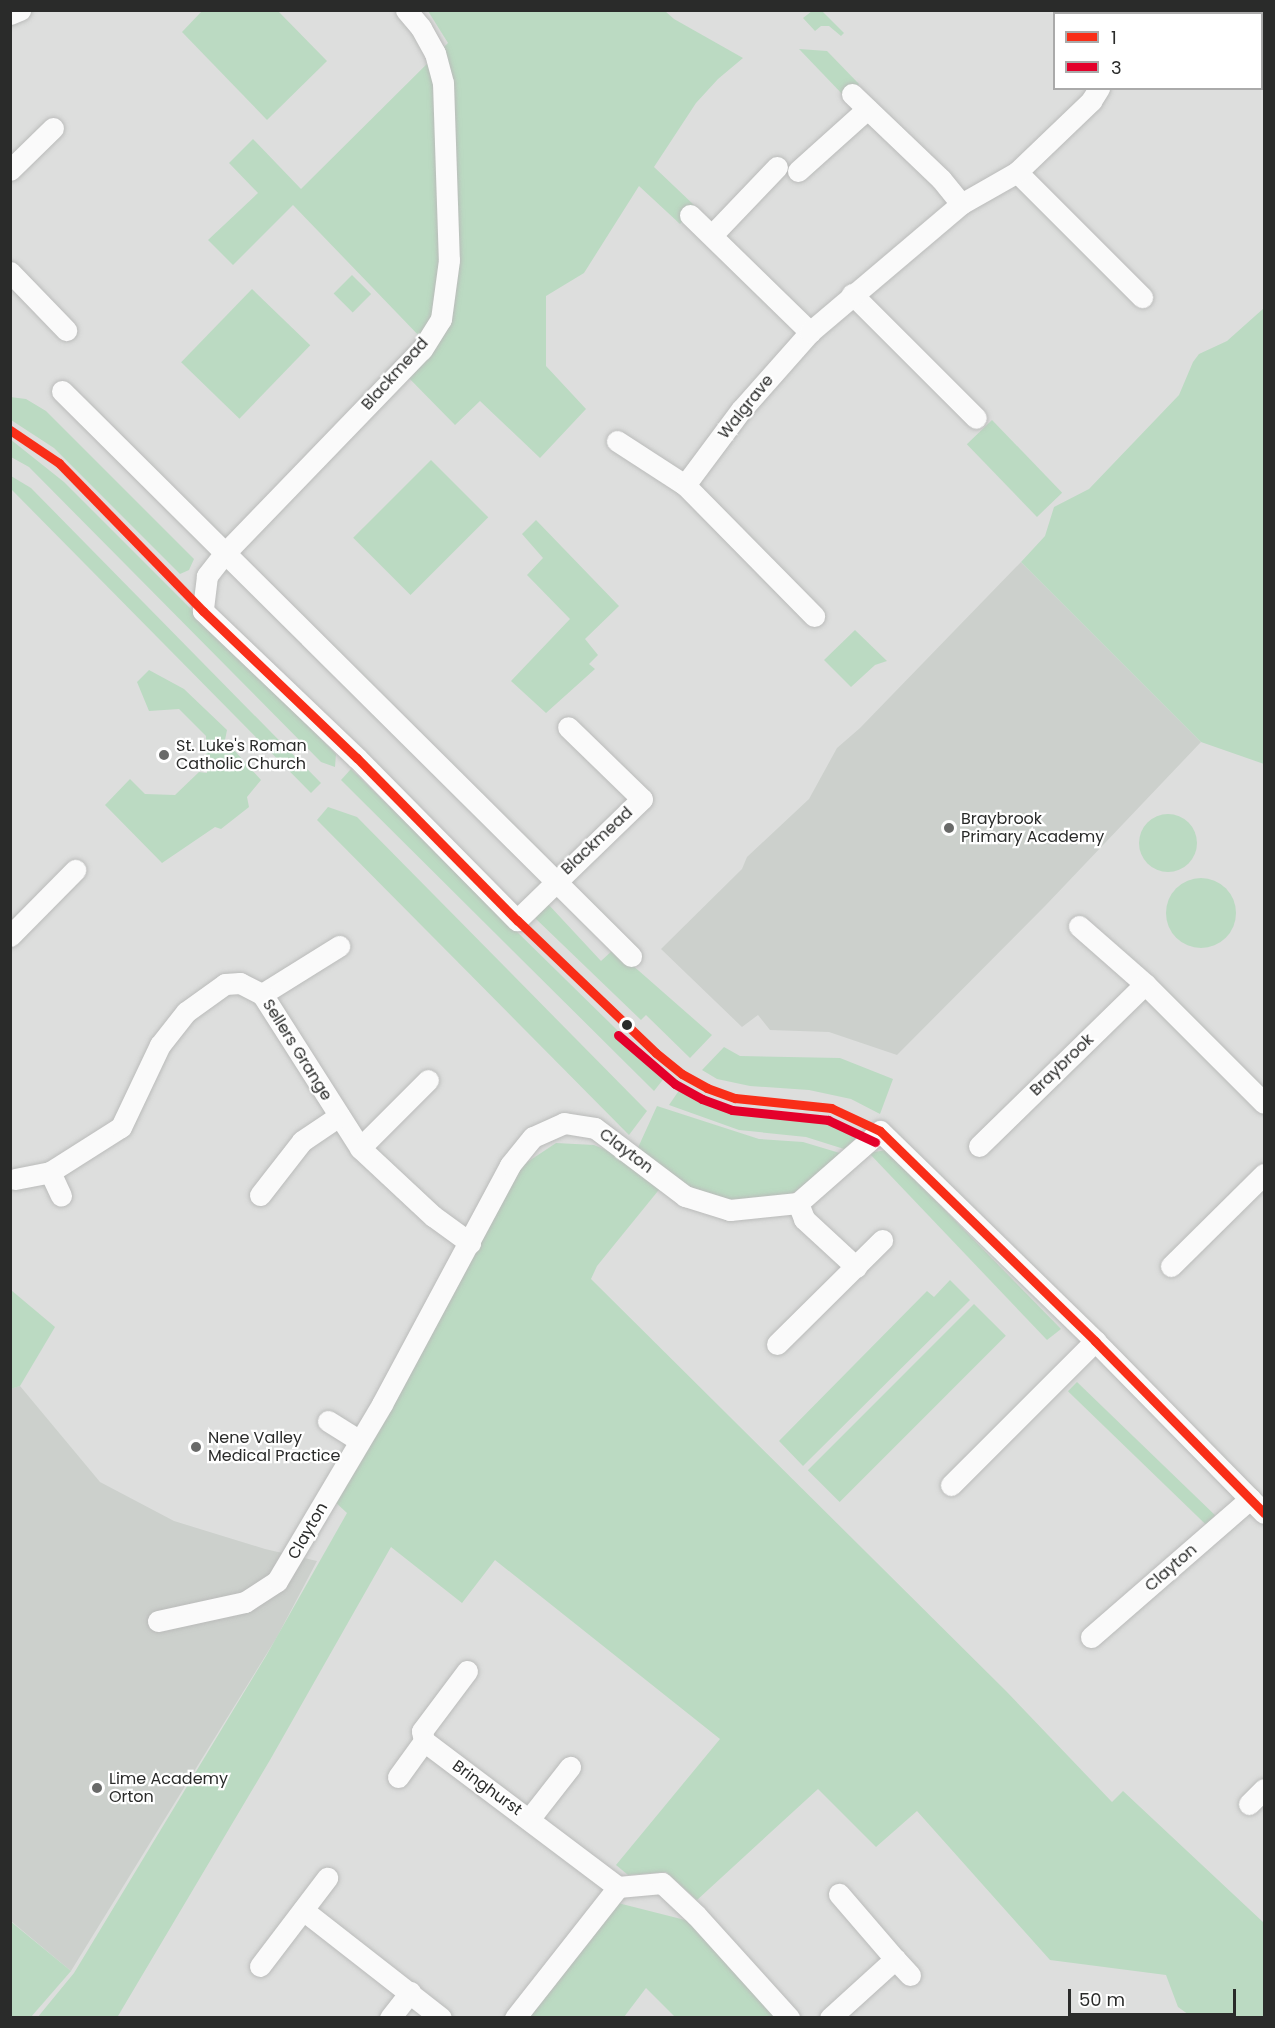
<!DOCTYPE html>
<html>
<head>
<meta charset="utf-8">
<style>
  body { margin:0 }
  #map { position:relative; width:1275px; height:2028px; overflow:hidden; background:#dddedd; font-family:Poppins,sans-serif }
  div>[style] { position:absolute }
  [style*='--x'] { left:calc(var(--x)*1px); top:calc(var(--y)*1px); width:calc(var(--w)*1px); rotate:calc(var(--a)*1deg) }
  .built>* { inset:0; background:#ccd0cc }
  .green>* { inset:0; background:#bbdac2; transform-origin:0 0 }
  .round { border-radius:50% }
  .roads { filter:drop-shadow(0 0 2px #babbba) drop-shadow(0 0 2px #babbba) }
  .street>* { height:21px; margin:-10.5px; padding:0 10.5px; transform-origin:10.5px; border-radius:10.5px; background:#fafafa }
  .secondary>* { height:30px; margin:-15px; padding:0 15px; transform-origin:15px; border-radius:15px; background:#fafafa }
  .bus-1>* { height:9px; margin:-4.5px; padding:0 4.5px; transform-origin:4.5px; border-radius:4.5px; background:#f92e18 }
  .bus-2>* { height:9px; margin:-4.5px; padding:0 4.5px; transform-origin:4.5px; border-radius:4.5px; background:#e4002b }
  .dots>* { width:16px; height:16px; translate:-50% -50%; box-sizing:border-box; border:3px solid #fff; border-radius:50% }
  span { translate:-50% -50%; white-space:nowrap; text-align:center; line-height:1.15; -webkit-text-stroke:4.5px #fff; paint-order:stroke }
  .street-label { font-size:16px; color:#2a2b2a }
  .poi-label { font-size:16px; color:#2a2b2a }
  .left { translate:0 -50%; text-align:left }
  .frame { position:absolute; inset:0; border:12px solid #2a2b2a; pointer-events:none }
  .legend { position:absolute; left:1053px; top:12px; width:210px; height:78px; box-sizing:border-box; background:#fff; border:2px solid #aaa; margin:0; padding:8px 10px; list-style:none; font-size:18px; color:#2a2b2a }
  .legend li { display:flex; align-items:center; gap:12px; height:30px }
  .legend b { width:30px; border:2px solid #aaa }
  .scale { position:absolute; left:1068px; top:1989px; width:168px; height:27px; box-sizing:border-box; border:3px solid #2a2b2a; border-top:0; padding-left:8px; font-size:18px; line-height:21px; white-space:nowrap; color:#2a2b2a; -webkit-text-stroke:4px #fff; paint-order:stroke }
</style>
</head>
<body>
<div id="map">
  <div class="built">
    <div style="clip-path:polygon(1021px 562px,1201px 742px,1046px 905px,897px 1055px,829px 1032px,770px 1030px,758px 1015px,742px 1027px,661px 949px,742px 869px,747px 857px,809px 799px,837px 748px,860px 728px)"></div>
    <div style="clip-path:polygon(20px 1386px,100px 1482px,174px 1521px,265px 1549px,317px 1561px,277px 1637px,71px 1971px,11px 1921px,10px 1389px)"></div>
  </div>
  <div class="green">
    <div style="clip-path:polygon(202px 11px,278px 11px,327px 61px,267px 120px,182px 32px)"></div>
    <div style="clip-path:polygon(428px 11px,665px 11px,674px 19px,743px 58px,718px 79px,696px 103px,654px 167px,695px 206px,680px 224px,639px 186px,584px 273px,546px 296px,546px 366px,586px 409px,540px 458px,480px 401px,455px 425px,403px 372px,423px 340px,293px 205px,233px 265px,208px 240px,258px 193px,229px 163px,253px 139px,301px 189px,448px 43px)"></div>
    <div style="clip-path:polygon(812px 11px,822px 11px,844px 33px,841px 36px,829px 26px,821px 26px,815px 31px,803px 18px)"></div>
    <div style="clip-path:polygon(799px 49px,827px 51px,859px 84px,845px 97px)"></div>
    <div style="left:352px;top:275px;width:27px;height:26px;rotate:45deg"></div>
    <div style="left:252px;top:289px;width:81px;height:102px;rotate:44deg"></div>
    <div style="clip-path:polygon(1264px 308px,1264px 764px,1201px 742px,1021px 562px,1045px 536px,1054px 507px,1089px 489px,1179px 395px,1193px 362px,1199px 354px,1227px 341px)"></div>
    <div style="clip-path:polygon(10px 397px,26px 399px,46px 411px,194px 559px,189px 570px,180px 574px,54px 448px,11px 420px)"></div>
    <div style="left:992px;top:420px;width:101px;height:35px;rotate:46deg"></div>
    <div style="clip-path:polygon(10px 439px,64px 482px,336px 754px,335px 767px,321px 762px,29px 467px,11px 457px)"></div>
    <div style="left:431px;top:460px;width:81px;height:110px;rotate:45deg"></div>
    <div style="clip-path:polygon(11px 476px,31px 488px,321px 783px,311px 793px,11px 489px)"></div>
    <div style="clip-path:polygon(536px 520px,619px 606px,585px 639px,598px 655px,589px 664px,595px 669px,546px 713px,511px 681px,570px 619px,527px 575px,543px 558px,522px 534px)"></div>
    <div style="clip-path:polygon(855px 630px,887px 661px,875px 665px,851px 687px,824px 660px)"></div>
    <div style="clip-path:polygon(149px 670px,184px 689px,227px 730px,225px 740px,261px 780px,247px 797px,249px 807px,221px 829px,215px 827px,162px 863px,105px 805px,130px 779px,145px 794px,175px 795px,199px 772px,207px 773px,206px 736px,179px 709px,149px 711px,137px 682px)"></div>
    <div style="clip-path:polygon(351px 769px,665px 1077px,654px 1091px,341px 780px)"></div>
    <div style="clip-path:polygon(328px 807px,357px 817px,647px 1111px,629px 1135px,317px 820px)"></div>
    <div class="round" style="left:1139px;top:814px;width:58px;height:58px"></div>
    <div class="round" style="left:1166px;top:878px;width:70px;height:70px"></div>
    <div style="clip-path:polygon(548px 904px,601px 961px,614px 949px,712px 1035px,690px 1058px,646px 1015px,641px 1020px,535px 918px)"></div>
    <div style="clip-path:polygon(724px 1047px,740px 1056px,840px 1058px,893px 1079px,880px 1114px,851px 1099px,809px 1090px,750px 1086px,717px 1079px,702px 1070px)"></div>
    <div style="clip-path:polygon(680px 1089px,696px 1099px,722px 1106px,751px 1112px,815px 1116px,861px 1134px,844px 1149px,806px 1137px,739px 1130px,669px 1105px)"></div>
    <div style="clip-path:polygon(657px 1106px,759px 1139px,803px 1142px,843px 1154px,791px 1195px,727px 1204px,679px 1187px,636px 1152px)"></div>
    <div style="clip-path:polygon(556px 1143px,594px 1145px,620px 1156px,662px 1186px,597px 1266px,591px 1279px,1006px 1691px,1112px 1802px,1123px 1791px,1264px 1923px,1264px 2017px,1192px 2017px,1178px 2007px,1166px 1975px,1050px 1960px,917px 1811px,876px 1847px,818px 1789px,697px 1900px,666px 1872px,628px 1875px,616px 1865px,720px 1739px,495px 1560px,462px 1603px,391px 1547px,270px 1760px,118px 2016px,37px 2018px,74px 1973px,266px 1656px,347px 1513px,332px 1499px,484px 1225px,523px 1165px)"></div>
    <div style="clip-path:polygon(886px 1150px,1061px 1329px,1047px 1340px,869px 1153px)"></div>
    <div style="clip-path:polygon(950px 1280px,970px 1300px,803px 1466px,779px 1441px,927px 1291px,934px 1297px)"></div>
    <div style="clip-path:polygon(11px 1290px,55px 1327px,20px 1386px,11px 1389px)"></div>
    <div style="left:974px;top:1304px;width:45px;height:235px;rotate:45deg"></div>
    <div style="left:1077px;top:1382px;width:192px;height:13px;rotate:44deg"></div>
    <div style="clip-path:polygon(618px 1903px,689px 1921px,776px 2017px,675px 2017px,646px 1988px,624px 2017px,528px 2018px)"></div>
    <div style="clip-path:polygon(10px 1921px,71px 1971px,31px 2017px,11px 2017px)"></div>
  </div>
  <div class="roads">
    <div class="street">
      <div style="--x:406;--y:10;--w:23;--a:50"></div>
      <div style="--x:421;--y:28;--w:29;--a:61"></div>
      <div style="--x:435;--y:53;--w:31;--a:75"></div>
      <div style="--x:443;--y:83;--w:177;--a:88.1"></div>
      <div style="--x:449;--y:260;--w:60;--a:97.7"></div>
      <div style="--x:441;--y:319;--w:36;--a:122"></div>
      <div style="--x:422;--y:349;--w:285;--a:134"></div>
      <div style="--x:224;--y:554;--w:28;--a:128"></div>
      <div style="--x:207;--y:576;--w:35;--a:97"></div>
      <div style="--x:203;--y:611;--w:213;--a:43.7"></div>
      <div style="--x:357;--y:758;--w:228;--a:45.4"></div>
      <div style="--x:517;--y:920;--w:174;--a:-44.1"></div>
      <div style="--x:642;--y:799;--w:103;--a:-135.8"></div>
      <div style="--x:1110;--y:10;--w:5;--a:53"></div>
      <div style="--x:10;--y:14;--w:11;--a:-22"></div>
      <div style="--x:1138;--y:14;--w:4;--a:-76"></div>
      <div style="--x:852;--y:94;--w:123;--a:43.7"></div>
      <div style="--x:941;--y:179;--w:32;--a:51"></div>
      <div style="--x:10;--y:170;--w:60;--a:-44.3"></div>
      <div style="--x:798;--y:171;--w:93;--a:-41.9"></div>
      <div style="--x:1017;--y:172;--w:177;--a:45"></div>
      <div style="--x:690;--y:215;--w:168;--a:44.3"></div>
      <div style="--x:712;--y:235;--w:94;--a:-46.3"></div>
      <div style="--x:10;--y:272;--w:81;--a:46"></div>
      <div style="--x:852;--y:294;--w:175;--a:45"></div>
      <div style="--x:62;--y:391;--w:802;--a:44.8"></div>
      <div style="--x:617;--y:441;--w:81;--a:32.9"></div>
      <div style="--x:685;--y:485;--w:184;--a:45.4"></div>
      <div style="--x:685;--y:485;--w:94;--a:-53.3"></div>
      <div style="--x:741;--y:410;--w:104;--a:-48.5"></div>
      <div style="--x:810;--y:332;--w:198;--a:-40.3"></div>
      <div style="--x:961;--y:204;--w:64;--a:-29.7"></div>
      <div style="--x:1017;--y:172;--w:103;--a:-43.8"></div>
      <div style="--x:1091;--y:101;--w:15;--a:-58"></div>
      <div style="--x:1079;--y:926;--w:88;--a:41.3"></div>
      <div style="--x:1145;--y:984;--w:168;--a:45"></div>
      <div style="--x:10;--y:936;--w:93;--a:-45.4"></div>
      <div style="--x:262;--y:994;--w:91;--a:-31.9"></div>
      <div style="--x:979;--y:1146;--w:232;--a:-44.3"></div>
      <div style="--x:360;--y:1148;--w:96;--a:-45"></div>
      <div style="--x:50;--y:1172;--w:26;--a:65"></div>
      <div style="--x:15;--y:1179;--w:36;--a:-11"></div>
      <div style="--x:50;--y:1172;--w:84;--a:-32.4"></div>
      <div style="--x:121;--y:1127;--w:91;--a:-64.6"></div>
      <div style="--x:160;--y:1045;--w:42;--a:-51.8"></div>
      <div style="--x:186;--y:1012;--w:48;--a:-35.7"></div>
      <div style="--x:225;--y:984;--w:15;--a:-4"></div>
      <div style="--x:240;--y:983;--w:25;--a:27"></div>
      <div style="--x:262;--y:994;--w:183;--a:57.5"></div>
      <div style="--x:360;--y:1148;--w:100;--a:43"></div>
      <div style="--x:433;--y:1216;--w:46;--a:36.1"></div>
      <div style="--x:260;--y:1195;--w:68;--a:-52.1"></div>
      <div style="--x:302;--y:1141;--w:45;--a:-34"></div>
      <div style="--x:798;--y:1203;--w:17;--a:69"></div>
      <div style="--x:804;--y:1219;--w:71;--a:42.7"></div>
      <div style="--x:1171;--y:1266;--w:131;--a:-44.7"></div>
      <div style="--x:777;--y:1344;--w:148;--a:-44.7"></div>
      <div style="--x:328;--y:1421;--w:36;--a:32"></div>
      <div style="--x:951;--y:1485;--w:204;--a:-45"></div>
      <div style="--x:158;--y:1621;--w:89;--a:-12.3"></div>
      <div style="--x:245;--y:1602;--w:38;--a:-33"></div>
      <div style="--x:277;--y:1581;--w:206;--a:-59.3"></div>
      <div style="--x:382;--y:1404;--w:271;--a:-61.8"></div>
      <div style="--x:510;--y:1165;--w:36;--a:-51"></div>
      <div style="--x:533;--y:1137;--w:34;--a:-24"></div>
      <div style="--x:564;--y:1123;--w:31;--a:9"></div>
      <div style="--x:595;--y:1128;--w:113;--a:37.1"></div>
      <div style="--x:685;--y:1196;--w:47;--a:17.3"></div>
      <div style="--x:730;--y:1210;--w:68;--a:-5.9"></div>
      <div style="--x:798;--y:1203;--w:109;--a:-41.3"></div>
      <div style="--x:880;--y:1131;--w:301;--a:44.3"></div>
      <div style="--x:1095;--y:1341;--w:241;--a:45.5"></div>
      <div style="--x:1091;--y:1637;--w:211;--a:-41"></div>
      <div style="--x:467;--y:1671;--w:75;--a:126.9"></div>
      <div style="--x:422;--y:1731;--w:10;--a:79"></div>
      <div style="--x:424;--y:1741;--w:243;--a:37"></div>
      <div style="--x:618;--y:1887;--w:44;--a:-5.2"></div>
      <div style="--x:662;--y:1883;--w:47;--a:43.3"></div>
      <div style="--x:696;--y:1915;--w:139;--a:47.9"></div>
      <div style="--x:398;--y:1777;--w:44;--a:-54.2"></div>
      <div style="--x:1249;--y:1804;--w:21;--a:-45"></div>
      <div style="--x:530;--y:1818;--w:65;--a:-51.9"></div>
      <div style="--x:303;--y:1910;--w:175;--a:38"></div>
      <div style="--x:895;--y:1959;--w:22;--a:47"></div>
      <div style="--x:260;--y:1966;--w:111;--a:-52.7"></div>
      <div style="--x:390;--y:2018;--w:33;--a:-52"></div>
      <div style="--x:515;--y:2018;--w:167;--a:-51.8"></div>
      <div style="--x:830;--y:2018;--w:88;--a:-42.2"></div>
      <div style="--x:895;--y:1959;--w:86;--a:-130.7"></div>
    </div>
    <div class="secondary">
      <div style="--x:1235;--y:10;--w:4;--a:63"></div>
      <div style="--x:1262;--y:53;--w:5;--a:68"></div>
    </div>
  </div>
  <div class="bus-1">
    <div style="--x:10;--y:430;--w:59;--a:34"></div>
    <div style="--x:59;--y:463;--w:206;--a:45.8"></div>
    <div style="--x:203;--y:611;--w:213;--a:43.7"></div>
    <div style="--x:357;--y:758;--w:228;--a:45.4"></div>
    <div style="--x:517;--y:920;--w:192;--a:43.7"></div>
    <div style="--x:656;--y:1053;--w:33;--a:39"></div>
    <div style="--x:682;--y:1074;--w:29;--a:29"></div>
    <div style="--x:707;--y:1088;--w:30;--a:20"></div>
    <div style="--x:735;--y:1098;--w:97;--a:5.9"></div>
    <div style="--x:831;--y:1108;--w:54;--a:25.1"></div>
    <div style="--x:880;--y:1131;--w:301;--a:44.3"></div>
    <div style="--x:1095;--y:1341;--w:241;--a:45.5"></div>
  </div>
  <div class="bus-2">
    <div style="--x:618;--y:1035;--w:75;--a:40.7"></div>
    <div style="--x:675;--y:1084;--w:31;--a:29"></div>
    <div style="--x:702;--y:1099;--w:32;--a:20"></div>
    <div style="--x:732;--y:1110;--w:97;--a:5.9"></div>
    <div style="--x:828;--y:1120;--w:52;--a:25.1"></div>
  </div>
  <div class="dots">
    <div style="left:164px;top:755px;background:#696a69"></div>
    <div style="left:949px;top:828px;background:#696a69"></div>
    <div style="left:627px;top:1025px;background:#2a2b2a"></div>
    <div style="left:196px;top:1447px;background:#696a69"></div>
    <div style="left:97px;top:1788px;background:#696a69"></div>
  </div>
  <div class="street-label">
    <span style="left:395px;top:374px;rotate:-48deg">Blackmead</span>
    <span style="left:746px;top:407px;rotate:-51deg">Walgrave</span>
    <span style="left:597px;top:841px;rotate:-43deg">Blackmead</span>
    <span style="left:297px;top:1050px;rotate:58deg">Sellers Grange</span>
    <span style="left:1062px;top:1065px;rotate:-44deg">Braybrook</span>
    <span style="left:626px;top:1151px;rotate:37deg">Clayton</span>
    <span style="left:308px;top:1531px;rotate:-60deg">Clayton</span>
    <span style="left:1171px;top:1568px;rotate:-41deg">Clayton</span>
    <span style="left:487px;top:1788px;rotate:36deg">Bringhurst</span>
  </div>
  <div class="poi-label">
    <span class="left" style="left:176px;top:755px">St. Luke's Roman<br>Catholic Church</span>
    <span class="left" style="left:961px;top:828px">Braybrook<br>Primary Academy</span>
    <span class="left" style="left:208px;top:1447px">Nene Valley<br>Medical Practice</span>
    <span class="left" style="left:109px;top:1788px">Lime Academy<br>Orton</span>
  </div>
  <div class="frame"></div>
  <ul class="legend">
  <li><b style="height:8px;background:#f92e18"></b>1</li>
  <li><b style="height:8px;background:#e4002b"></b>3</li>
  </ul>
  <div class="scale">50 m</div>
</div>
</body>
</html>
